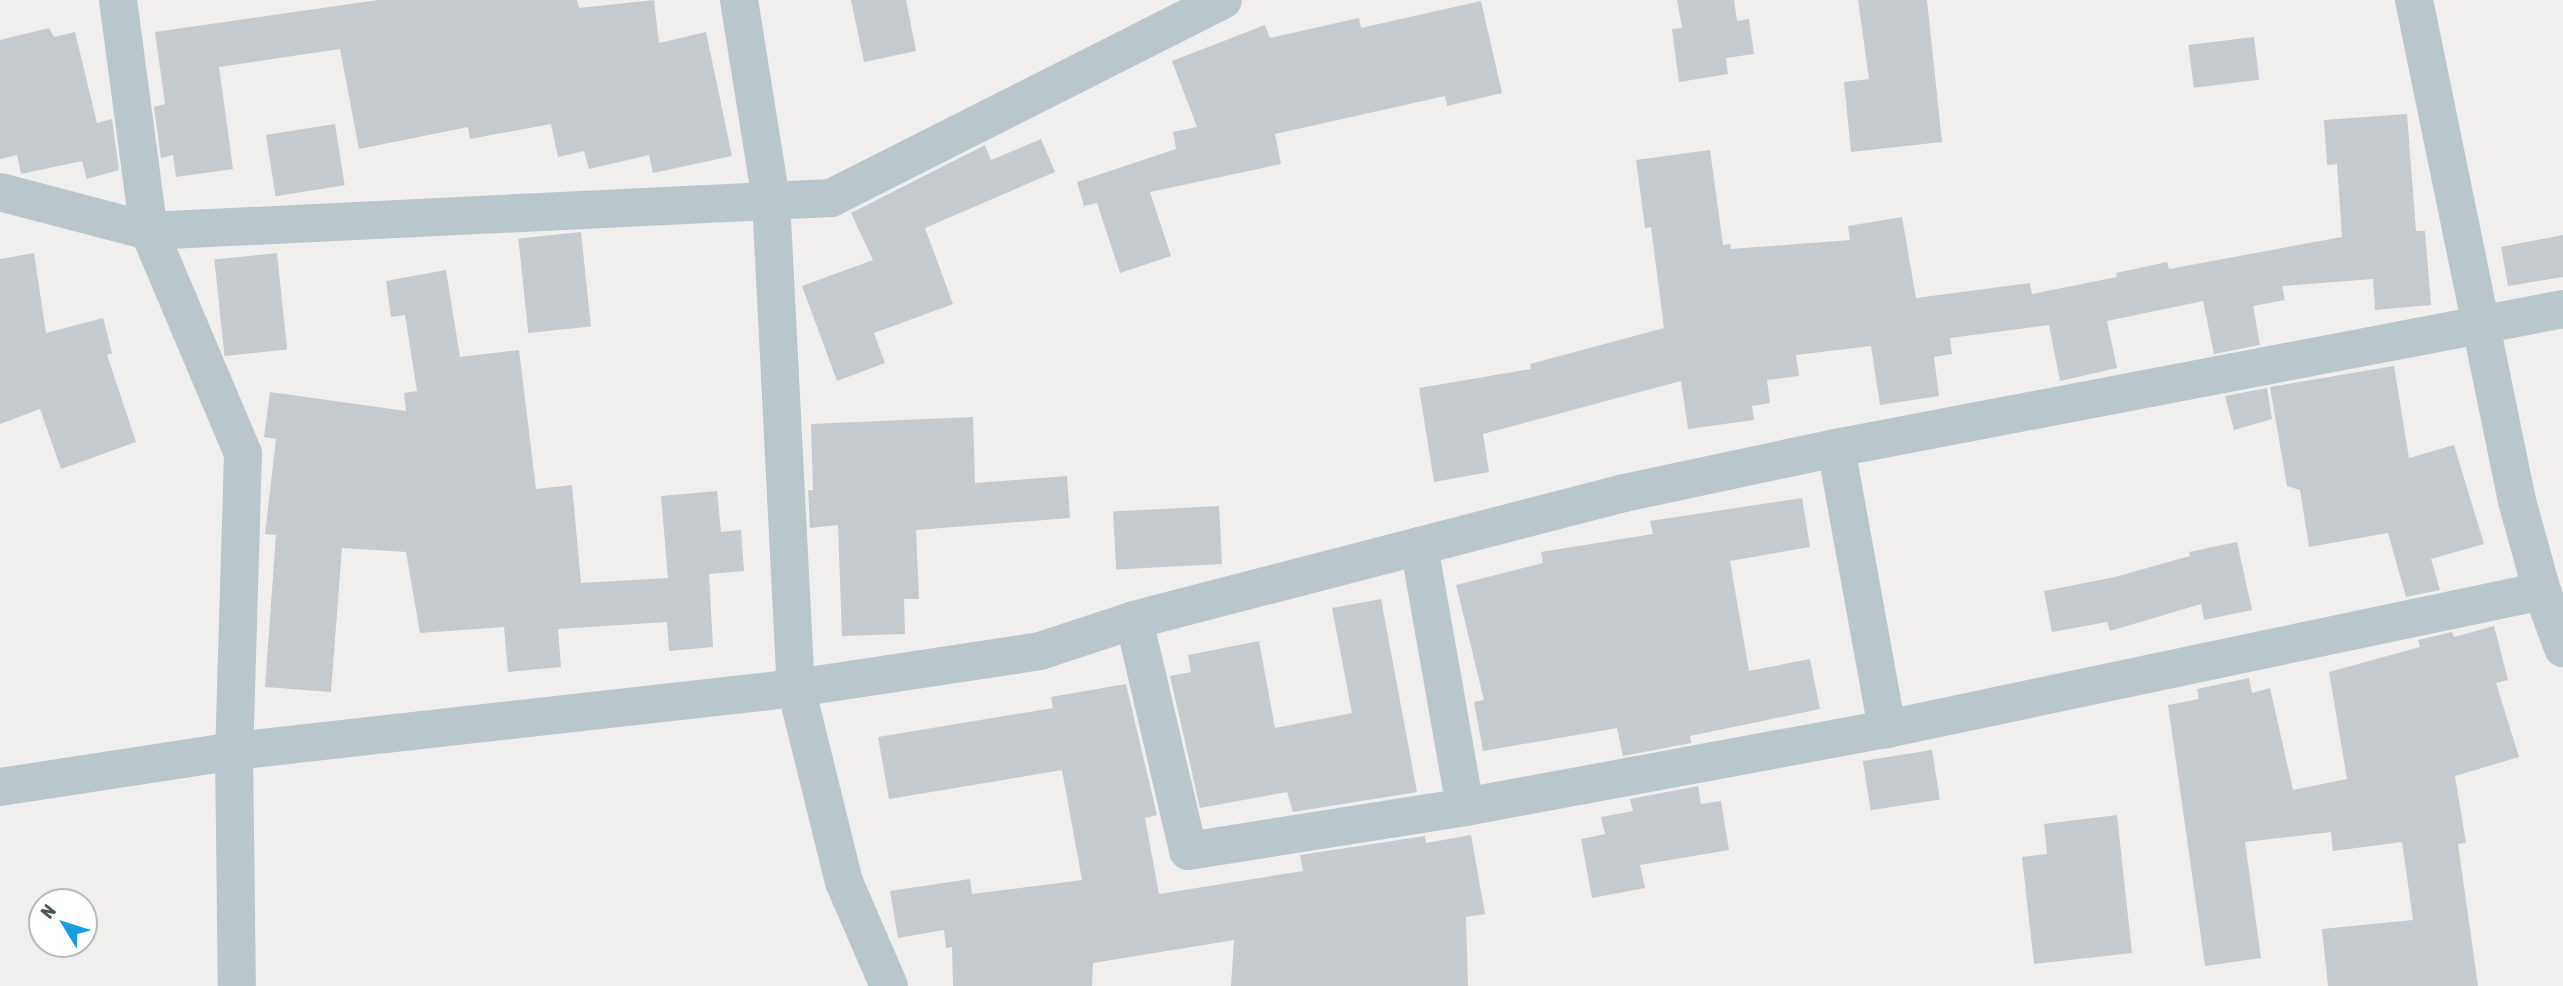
<!DOCTYPE html>
<html>
<head>
<meta charset="utf-8">
<style>
  body { margin:0 }
  #map { position:relative; width:2563px; height:986px; overflow:hidden; background:#f1eeee; font-family:"Asap Condensed",sans-serif }
  div>[style] { position:absolute }
  [style*='--x'] { left:calc(var(--x)*1px); top:calc(var(--y)*1px); width:calc(var(--w)*1px); rotate:calc(var(--a)*1deg) }
  .building>* { inset:0; background:#c5cace; transform-origin:0 0 }
  .minor>* { height:38px; margin:-19px; padding:0 19px; transform-origin:19px; border-radius:19px; background:#b9c6cb }
  span { translate:-50% -50%; white-space:nowrap; text-align:center; line-height:1.15; -webkit-text-stroke:5px #fff; paint-order:stroke }
  .north { position:absolute; left:28px; top:888px; width:70px; height:70px; box-sizing:border-box; background:#fff; border:2px solid #b5bbbd; border-radius:50%; rotate:308deg; font-size:19px; font-weight:700; line-height:28px; text-align:center; color:#46565b }
  .north::after { content:''; display:block; margin:auto; width:24px; height:32px; background:#189de0; clip-path:polygon(50% 0,100% 100%,50% 72%,0 100%) }
</style>
</head>
<body>
<div id="map">
  <div class="building">
    <div style="clip-path:polygon(378px 0,577px 0,579px 8px,654px 0,659px 43px,706px 32px,732px 156px,653px 173px,649px 155px,589px 169px,584px 151px,558px 157px,551px 124px,470px 139px,468px 127px,359px 149px,340px 49px,219px 67px,233px 169px,176px 177px,173px 155px,161px 158px,154px 107px,165px 104px,155px 32px)"></div>
    <div style="clip-path:polygon(851px 0,906px 0,916px 51px,864px 62px)"></div>
    <div style="clip-path:polygon(1677px 0,1734px 0,1737px 21px,1749px 19px,1754px 54px,1726px 58px,1728px 74px,1679px 82px,1672px 29px,1682px 28px)"></div>
    <div style="clip-path:polygon(1858px 0,1927px 0,1942px 142px,1851px 152px,1844px 82px,1869px 79px)"></div>
    <div style="clip-path:polygon(1481px 1px,1502px 93px,1447px 106px,1445px 96px,1275px 134px,1281px 164px,1150px 192px,1171px 256px,1120px 273px,1097px 203px,1084px 206px,1077px 182px,1176px 149px,1173px 132px,1197px 127px,1172px 61px,1265px 25px,1270px 38px,1359px 18px,1361px 28px)"></div>
    <div style="clip-path:polygon(49px 28px,54px 37px,75px 32px,97px 123px,112px 119px,119px 170px,87px 179px,82px 161px,21px 174px,17px 155px,0 159px,0 40px)"></div>
    <div style="left:2254px;top:37px;width:43px;height:66px;rotate:83deg"></div>
    <div style="clip-path:polygon(2407px 114px,2416px 231px,2425px 231px,2431px 305px,2375px 310px,2373px 279px,2282px 286px,2285px 300px,2253px 306px,2260px 345px,2214px 354px,2203px 301px,2107px 321px,2117px 368px,2060px 381px,2049px 325px,1950px 338px,1952px 354px,1934px 357px,1939px 396px,1880px 405px,1871px 346px,1796px 355px,1799px 376px,1767px 380px,1770px 403px,1752px 406px,1754px 420px,1688px 429px,1681px 381px,1483px 434px,1489px 472px,1434px 482px,1419px 388px,1531px 369px,1530px 364px,1664px 328px,1651px 227px,1645px 228px,1636px 160px,1710px 150px,1723px 245px,1730px 244px,1731px 249px,1850px 240px,1848px 226px,1902px 217px,1916px 298px,2030px 283px,2032px 294px,2117px 277px,2116px 273px,2167px 262px,2169px 269px,2342px 237px,2337px 164px,2327px 165px,2324px 120px)"></div>
    <div style="left:335px;top:124px;width:62px;height:70px;rotate:81deg"></div>
    <div style="clip-path:polygon(1041px 139px,1055px 172px,925px 228px,953px 304px,874px 333px,885px 363px,837px 381px,802px 286px,873px 260px,851px 213px,985px 145px,991px 160px)"></div>
    <div style="left:581px;top:232px;width:95px;height:63px;rotate:84deg"></div>
    <div style="clip-path:polygon(2563px 235px,2563px 277px,2508px 286px,2501px 247px)"></div>
    <div style="clip-path:polygon(34px 253px,46px 333px,103px 318px,112px 353px,107px 355px,136px 442px,61px 469px,40px 409px,0 424px,0 259px)"></div>
    <div style="left:277px;top:253px;width:97px;height:63px;rotate:84deg"></div>
    <div style="clip-path:polygon(446px 270px,460px 357px,519px 350px,536px 489px,572px 485px,581px 583px,668px 578px,661px 496px,717px 491px,721px 532px,741px 530px,744px 571px,709px 574px,713px 647px,669px 651px,667px 622px,558px 629px,561px 667px,508px 672px,504px 627px,420px 633px,406px 552px,342px 548px,331px 692px,265px 687px,276px 535px,265px 534px,276px 439px,264px 437px,270px 392px,406px 411px,404px 393px,417px 391px,405px 315px,391px 317px,386px 281px)"></div>
    <div style="clip-path:polygon(2394px 366px,2409px 458px,2454px 445px,2484px 544px,2431px 559px,2440px 590px,2406px 597px,2388px 533px,2309px 547px,2300px 490px,2287px 486px,2270px 387px)"></div>
    <div style="clip-path:polygon(2267px 388px,2272px 419px,2234px 430px,2225px 396px)"></div>
    <div style="clip-path:polygon(973px 417px,975px 483px,1067px 476px,1070px 518px,916px 530px,919px 599px,904px 599px,905px 634px,842px 636px,838px 525px,810px 528px,808px 490px,813px 490px,811px 424px)"></div>
    <div style="clip-path:polygon(1802px 498px,1810px 547px,1730px 561px,1749px 671px,1810px 659px,1820px 709px,1690px 736px,1691px 743px,1623px 756px,1617px 728px,1483px 751px,1474px 702px,1484px 700px,1456px 585px,1543px 563px,1541px 552px,1653px 534px,1650px 521px)"></div>
    <div style="left:1219px;top:506px;width:58px;height:106px;rotate:87deg"></div>
    <div style="clip-path:polygon(2237px 542px,2252px 610px,2204px 620px,2201px 604px,2110px 631px,2107px 622px,2052px 632px,2044px 591px,2115px 577px,2190px 556px,2189px 552px)"></div>
    <div style="clip-path:polygon(1381px 599px,1417px 792px,1293px 812px,1287px 792px,1200px 808px,1170px 676px,1191px 672px,1188px 655px,1259px 641px,1275px 728px,1352px 713px,1332px 608px)"></div>
    <div style="clip-path:polygon(2494px 626px,2508px 680px,2496px 683px,2519px 757px,2455px 776px,2466px 843px,2458px 844px,2478px 986px,2328px 986px,2322px 929px,2413px 920px,2402px 842px,2333px 851px,2331px 832px,2245px 842px,2261px 958px,2205px 966px,2168px 705px,2199px 699px,2197px 689px,2249px 678px,2252px 693px,2270px 688px,2293px 790px,2347px 779px,2329px 672px,2420px 647px,2418px 640px,2452px 632px,2454px 637px)"></div>
    <div style="clip-path:polygon(1126px 684px,1157px 815px,1145px 818px,1159px 894px,1303px 871px,1300px 855px,1425px 836px,1426px 843px,1471px 835px,1485px 914px,1466px 917px,1468px 986px,1231px 986px,1234px 940px,1093px 963px,1092px 986px,953px 986px,952px 947px,946px 948px,944px 930px,898px 938px,890px 891px,970px 879px,972px 894px,1082px 880px,1062px 770px,889px 799px,878px 737px,1053px 708px,1051px 697px)"></div>
    <div style="left:1932px;top:750px;width:50px;height:70px;rotate:81deg"></div>
    <div style="clip-path:polygon(1698px 786px,1701px 804px,1721px 801px,1729px 850px,1640px 865px,1645px 888px,1592px 898px,1581px 839px,1605px 834px,1601px 817px,1633px 811px,1630px 799px)"></div>
    <div style="clip-path:polygon(2117px 815px,2132px 953px,2034px 964px,2022px 857px,2047px 854px,2044px 824px)"></div>
  </div>
  <div class="minor">
    <div style="--x:118;--y:0;--w:233;--a:82.4"></div>
    <div style="--x:149;--y:231;--w:242;--a:67.1"></div>
    <div style="--x:243;--y:454;--w:297;--a:91.7"></div>
    <div style="--x:234;--y:751;--w:235;--a:89.3"></div>
    <div style="--x:739;--y:0;--w:202;--a:80.9"></div>
    <div style="--x:771;--y:199;--w:490;--a:87.1"></div>
    <div style="--x:796;--y:688;--w:200;--a:76.1"></div>
    <div style="--x:844;--y:882;--w:113;--a:66.6"></div>
    <div style="--x:2414;--y:0;--w:511;--a:78.38"></div>
    <div style="--x:2517;--y:501;--w:93;--a:74.5"></div>
    <div style="--x:2542;--y:591;--w:61;--a:69.8"></div>
    <div style="--x:0;--y:192;--w:154;--a:14.7"></div>
    <div style="--x:149;--y:231;--w:683;--a:-2.77"></div>
    <div style="--x:831;--y:198;--w:439;--a:-26.8"></div>
    <div style="--x:1836;--y:448;--w:286;--a:79.7"></div>
    <div style="--x:1419;--y:546;--w:265;--a:80"></div>
    <div style="--x:1134;--y:620;--w:237;--a:76.8"></div>
    <div style="--x:1188;--y:851;--w:280;--a:-9"></div>
    <div style="--x:1465;--y:807;--w:429;--a:-10.5"></div>
    <div style="--x:1887;--y:729;--w:669;--a:-11.9"></div>
    <div style="--x:0;--y:787;--w:237;--a:-8.7"></div>
    <div style="--x:234;--y:751;--w:566;--a:-6.4"></div>
    <div style="--x:796;--y:688;--w:247;--a:-8.6"></div>
    <div style="--x:1040;--y:651;--w:99;--a:-18.3"></div>
    <div style="--x:1134;--y:620;--w:506;--a:-14.53"></div>
    <div style="--x:1624;--y:493;--w:217;--a:-12"></div>
    <div style="--x:1836;--y:448;--w:740;--a:-10.82"></div>
  </div>
  <div class="north">N</div>
</div>
</body>
</html>
